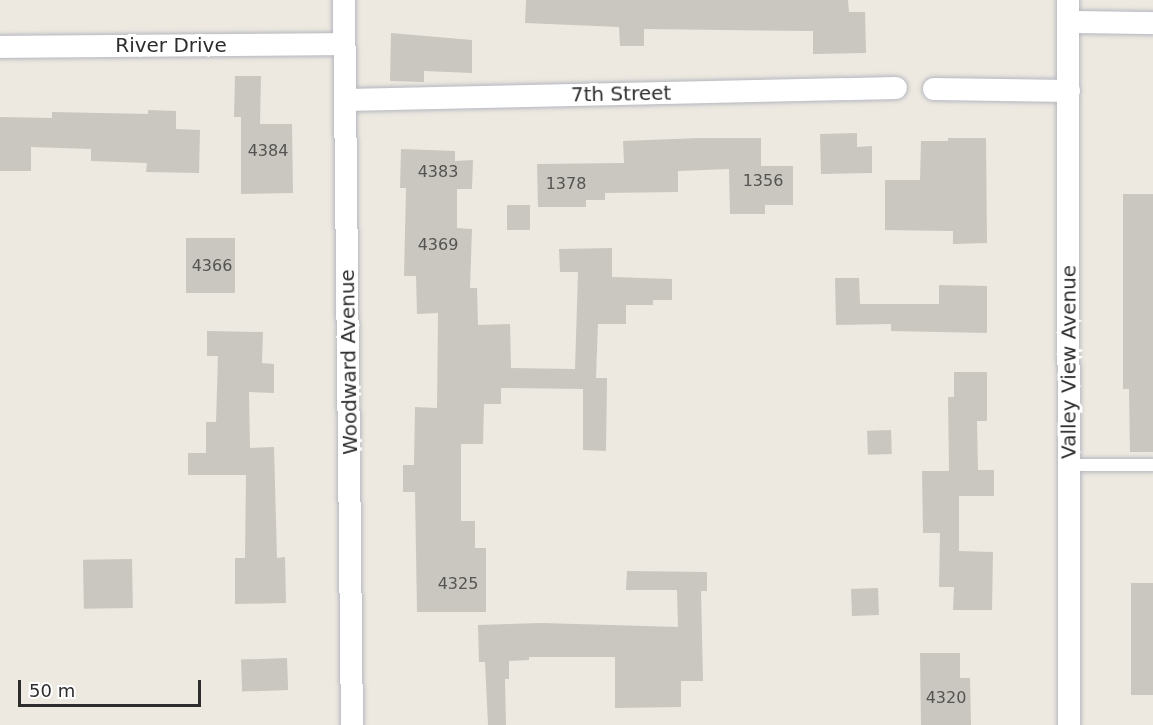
<!DOCTYPE html>
<html>
<head>
<meta charset="utf-8">
<style>
  body { margin:0 }
  #map { position:relative; width:1153px; height:725px; overflow:hidden; background:#ede9e1; font-family:"DejaVu Sans",sans-serif }
  div>[style] { position:absolute }
  [style*='--x'] { left:calc(var(--x)*1px); top:calc(var(--y)*1px); width:calc(var(--w)*1px); rotate:calc(var(--a)*1deg) }
  .building>* { inset:0; background:#c9c7bf; transform-origin:0 0 }
  .roads { filter:drop-shadow(0 0 2px #b5b6bf) drop-shadow(0 0 2px #b5b6bf) }
  .service>* { height:12px; margin:-6px; padding:0 6px; transform-origin:6px; border-radius:6px; background:#fff }
  .minor>* { height:22px; margin:-11px; padding:0 11px; transform-origin:11px; border-radius:11px; background:#fff }
  span { translate:-50% -50%; white-space:nowrap; text-align:center; line-height:1.15; -webkit-text-stroke:6px #fff; paint-order:stroke }
  .number-label { font-size:16px; color:#545452 }
  .number-label span { -webkit-text-stroke-width:0 }
  .street-label { font-size:20px; color:#2d2d2d }
  .scale { position:absolute; left:18px; top:680px; width:183px; height:27px; box-sizing:border-box; border:3px solid #2d2d2d; border-top:0; padding-left:8px; font-size:18px; line-height:21px; white-space:nowrap; color:#2d2d2d; -webkit-text-stroke:4px #fff; paint-order:stroke }
</style>
</head>
<body>
<div id="map">
  <div class="building">
    <div style="clip-path:polygon(526px 0,848px 0,849px 12px,865px 12px,866px 53px,813px 54px,813px 31px,644px 29px,644px 46px,620px 46px,619px 27px,525px 23px)"></div>
    <div style="clip-path:polygon(391px 33px,472px 40px,472px 73px,424px 71px,424px 82px,390px 81px)"></div>
    <div style="clip-path:polygon(235px 76px,261px 76px,260px 124px,292px 124px,293px 193px,241px 194px,241px 117px,234px 117px)"></div>
    <div style="clip-path:polygon(148px 110px,176px 111px,176px 129px,200px 130px,199px 173px,146px 172px,147px 163px,91px 161px,91px 149px,31px 147px,31px 171px,0 171px,0 117px,52px 118px,52px 112px,148px 114px)"></div>
    <div style="clip-path:polygon(857px 133px,857px 147px,872px 146px,872px 173px,821px 174px,820px 134px)"></div>
    <div style="clip-path:polygon(699px 138px,761px 138px,761px 166px,793px 166px,793px 205px,765px 205px,765px 214px,730px 214px,729px 169px,678px 171px,678px 192px,605px 193px,605px 200px,586px 200px,586px 207px,538px 207px,537px 164px,624px 163px,623px 141px)"></div>
    <div style="clip-path:polygon(948px 138px,986px 138px,987px 243px,953px 244px,953px 231px,885px 230px,885px 180px,920px 180px,921px 141px,948px 141px)"></div>
    <div style="clip-path:polygon(401px 149px,455px 151px,455px 161px,473px 160px,472px 189px,457px 189px,457px 228px,472px 229px,470px 288px,477px 288px,478px 325px,510px 324px,511px 368px,575px 369px,578px 272px,560px 272px,559px 249px,612px 248px,612px 277px,672px 279px,672px 300px,653px 300px,653px 305px,626px 305px,626px 324px,598px 324px,596px 378px,607px 378px,606px 451px,583px 450px,583px 389px,501px 388px,501px 404px,484px 404px,483px 444px,461px 444px,461px 521px,475px 521px,475px 548px,486px 548px,486px 612px,417px 612px,415px 492px,403px 492px,403px 465px,414px 465px,415px 407px,437px 408px,438px 313px,417px 314px,416px 276px,404px 276px,406px 188px,400px 188px)"></div>
    <div style="clip-path:polygon(1123px 194px,1153px 194px,1153px 452px,1130px 452px,1129px 389px,1123px 389px)"></div>
    <div style="left:507px;top:205px;width:23px;height:25px"></div>
    <div style="left:235px;top:238px;width:55px;height:49px;rotate:90deg"></div>
    <div style="clip-path:polygon(835px 278px,859px 278px,860px 304px,939px 304px,939px 285px,987px 286px,987px 333px,891px 331px,891px 324px,836px 325px)"></div>
    <div style="clip-path:polygon(207px 331px,263px 332px,262px 363px,274px 364px,274px 393px,249px 392px,250px 448px,274px 447px,277px 558px,285px 557px,286px 603px,235px 604px,235px 558px,245px 558px,246px 475px,188px 475px,188px 453px,206px 453px,206px 422px,216px 422px,218px 356px,207px 356px)"></div>
    <div style="clip-path:polygon(954px 372px,987px 372px,987px 421px,977px 421px,978px 470px,994px 470px,994px 496px,959px 496px,959px 551px,993px 552px,992px 610px,953px 610px,954px 587px,939px 587px,940px 533px,923px 533px,922px 471px,949px 471px,948px 397px,954px 397px)"></div>
    <div style="left:891px;top:430px;width:24px;height:24px;rotate:88deg"></div>
    <div style="left:132px;top:559px;width:49px;height:49px;rotate:89deg"></div>
    <div style="clip-path:polygon(627px 571px,707px 572px,707px 591px,701px 591px,703px 681px,681px 681px,681px 707px,615px 708px,615px 657px,529px 657px,529px 660px,509px 661px,509px 679px,505px 679px,506px 725px,488px 725px,485px 662px,479px 662px,478px 625px,542px 623px,678px 627px,677px 590px,626px 590px)"></div>
    <div style="left:1131px;top:583px;width:22px;height:112px"></div>
    <div style="left:878px;top:588px;width:27px;height:27px;rotate:88deg"></div>
    <div style="clip-path:polygon(920px 653px,960px 653px,960px 678px,970px 678px,971px 725px,921px 725px)"></div>
    <div style="left:287px;top:658px;width:32px;height:46px;rotate:88deg"></div>
  </div>
  <div class="roads">
    <div class="service">
      <div style="--x:1069;--y:465;--w:84;--a:0"></div>
    </div>
    <div class="minor">
      <div style="--x:344;--y:0;--w:725;--a:89.37"></div>
      <div style="--x:1068;--y:0;--w:725;--a:89.92"></div>
      <div style="--x:1068;--y:22;--w:85;--a:0.7"></div>
      <div style="--x:0;--y:47;--w:343;--a:-0.5"></div>
      <div style="--x:934;--y:89;--w:135;--a:0.8"></div>
      <div style="--x:346;--y:100;--w:550;--a:-1.25"></div>
    </div>
  </div>
  <div class="number-label">
    <span style="left:268px;top:151px">4384</span>
    <span style="left:438px;top:172px">4383</span>
    <span style="left:763px;top:181px">1356</span>
    <span style="left:566px;top:184px">1378</span>
    <span style="left:438px;top:245px">4369</span>
    <span style="left:212px;top:266px">4366</span>
    <span style="left:458px;top:584px">4325</span>
    <span style="left:946px;top:698px">4320</span>
  </div>
  <div class="street-label">
    <span style="left:171px;top:45px">River Drive</span>
    <span style="left:621px;top:94px;rotate:-1deg">7th Street</span>
    <span style="left:349px;top:362px;rotate:-91deg">Woodward Avenue</span>
    <span style="left:1069px;top:362px;rotate:-90deg">Valley View Avenue</span>
  </div>
  <div class="scale">50 m</div>
</div>
</body>
</html>
